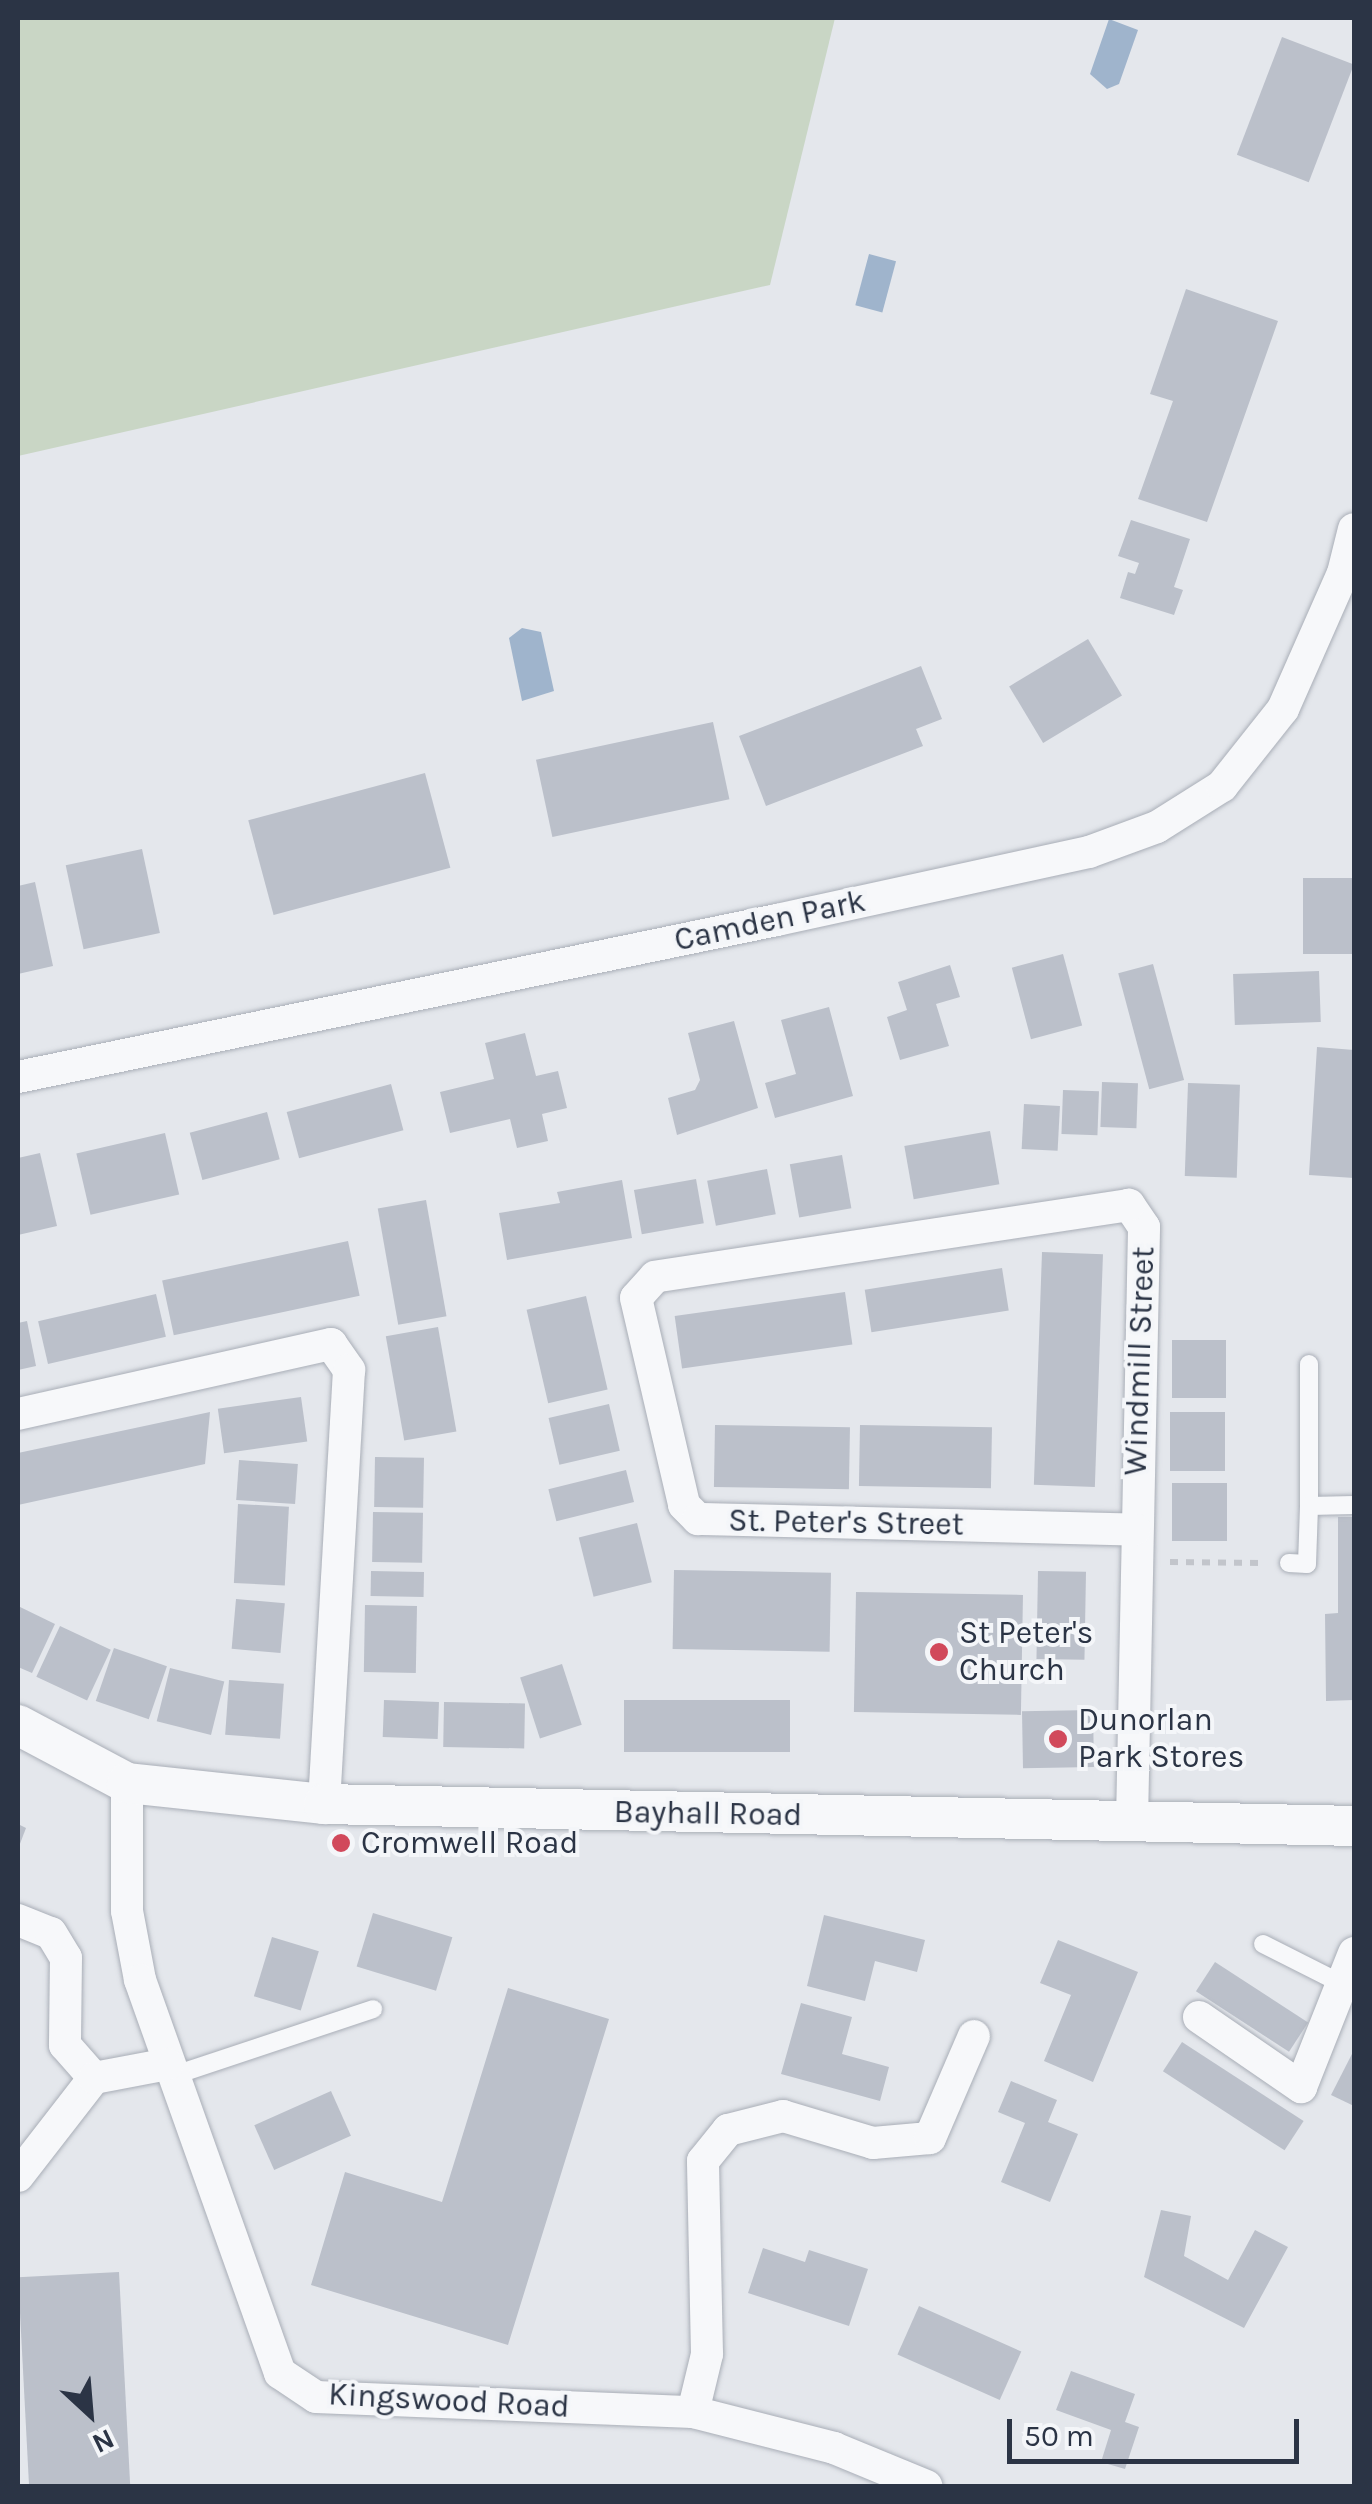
<!DOCTYPE html>
<html>
<head>
<meta charset="utf-8">
<style>
  body { margin:0 }
  #map { position:relative; width:1372px; height:2504px; overflow:hidden; background:#e4e7ec; font-family:Karla,sans-serif }
  div>[style] { position:absolute }
  [style*='--x'] { left:calc(var(--x)*1px); top:calc(var(--y)*1px); width:calc(var(--w)*1px); rotate:calc(var(--a)*1deg) }
  .green>* { inset:0; background:#c9d6c5 }
  .water>* { inset:0; background:#9fb4cc; transform-origin:0 0 }
  .building>* { inset:0; background:#bbc0ca; transform-origin:0 0 }
  .path>* { height:6px; margin-top:-3px; transform-origin:0; background:repeating-linear-gradient(90deg,#c2c5cb 0 8px,transparent 0 16px) }
  .roads { filter:drop-shadow(0 0 2px #a9aeb7) drop-shadow(0 0 2px #a9aeb7) }
  .service>* { height:18px; margin:-9px; padding:0 9px; transform-origin:9px; border-radius:9px; background:#f7f8fa }
  .minor>* { height:32px; margin:-16px; padding:0 16px; transform-origin:16px; border-radius:16px; background:#f7f8fa }
  .tertiary>* { height:40px; margin:-20px; padding:0 20px; transform-origin:20px; border-radius:20px; background:#f7f8fa }
  .dots>* { width:28px; height:28px; translate:-50% -50%; box-sizing:border-box; border:5px solid #f4f6f9; border-radius:50% }
  span { translate:-50% -50%; white-space:nowrap; text-align:center; line-height:1.15; -webkit-text-stroke:8px #f4f6f9; paint-order:stroke }
  .street-label { font-size:32px; color:#2b3445 }
  .poi-label { font-size:32px; color:#2b3445 }
  .left { translate:0 -50%; text-align:left }
  .frame { position:absolute; inset:0; border:20px solid #2b3445; pointer-events:none }
  .north { position:absolute; left:40px; top:2364px; width:100px; height:100px; -webkit-text-stroke:8px #f4f6f9; paint-order:stroke; rotate:154deg; font-size:28px; font-weight:700; line-height:40px; text-align:center; color:#2b3445 }
  .north::after { content:''; display:block; margin:auto; width:35px; height:45px; background:#2b3445; clip-path:polygon(50% 0,100% 100%,50% 72%,0 100%) }
  .scale { position:absolute; left:1007px; top:2419px; width:292px; height:45px; box-sizing:border-box; border:5px solid #2b3445; border-top:0; padding-left:12px; font-size:30px; line-height:35px; white-space:nowrap; color:#2b3445; -webkit-text-stroke:8px #f4f6f9; paint-order:stroke }
</style>
</head>
<body>
<div id="map">
  <div class="green">
    <div style="clip-path:polygon(18px 18px,835px 18px,770px 285px,18px 456px)"></div>
  </div>
  <div class="water">
    <div style="clip-path:polygon(1109px 19px,1138px 30px,1119px 84px,1107px 89px,1090px 74px)"></div>
    <div style="left:869px;top:254px;width:28px;height:53px;rotate:15deg"></div>
    <div style="clip-path:polygon(522px 628px,541px 632px,554px 691px,522px 701px,509px 638px)"></div>
  </div>
  <div class="building">
    <div style="left:1282px;top:37px;width:77px;height:126px;rotate:21deg"></div>
    <div style="clip-path:polygon(1186px 289px,1278px 321px,1207px 522px,1138px 499px,1173px 401px,1150px 394px)"></div>
    <div style="clip-path:polygon(1131px 520px,1190px 539px,1174px 587px,1183px 590px,1174px 615px,1120px 598px,1128px 572px,1135px 574px,1139px 563px,1118px 556px)"></div>
    <div style="left:1088px;top:639px;width:66px;height:92px;rotate:59deg"></div>
    <div style="clip-path:polygon(921px 666px,942px 719px,916px 729px,923px 746px,766px 806px,739px 736px)"></div>
    <div style="left:713px;top:722px;width:79px;height:181px;rotate:78deg"></div>
    <div style="left:425px;top:773px;width:98px;height:183px;rotate:75deg"></div>
    <div style="left:142px;top:849px;width:86px;height:78px;rotate:78deg"></div>
    <div style="left:1354px;top:878px;width:76px;height:51px;rotate:90deg"></div>
    <div style="clip-path:polygon(35px 882px,53px 966px,18px 974px,18px 886px)"></div>
    <div style="left:1063px;top:954px;width:74px;height:53px;rotate:75deg"></div>
    <div style="left:1153px;top:964px;width:120px;height:36px;rotate:75deg"></div>
    <div style="clip-path:polygon(950px 965px,960px 997px,936px 1004px,949px 1046px,900px 1060px,887px 1017px,907px 1010px,898px 982px)"></div>
    <div style="left:1319px;top:971px;width:51px;height:86px;rotate:88deg"></div>
    <div style="clip-path:polygon(829px 1007px,853px 1096px,775px 1118px,765px 1083px,796px 1074px,781px 1020px)"></div>
    <div style="clip-path:polygon(734px 1021px,758px 1108px,677px 1135px,668px 1098px,695px 1090px,700px 1080px,688px 1033px)"></div>
    <div style="clip-path:polygon(525px 1033px,536px 1076px,558px 1071px,567px 1108px,542px 1114px,548px 1141px,517px 1148px,510px 1119px,450px 1133px,440px 1092px,494px 1079px,485px 1043px)"></div>
    <div style="clip-path:polygon(1317px 1047px,1354px 1050px,1354px 1178px,1309px 1175px)"></div>
    <div style="left:1102px;top:1082px;width:36px;height:45px;rotate:2deg"></div>
    <div style="left:1188px;top:1083px;width:52px;height:93px;rotate:2deg"></div>
    <div style="left:391px;top:1084px;width:48px;height:108px;rotate:75deg"></div>
    <div style="left:1063px;top:1090px;width:36px;height:44px;rotate:2deg"></div>
    <div style="left:1024px;top:1104px;width:36px;height:45px;rotate:3deg"></div>
    <div style="left:267px;top:1112px;width:49px;height:80px;rotate:75deg"></div>
    <div style="left:990px;top:1131px;width:54px;height:87px;rotate:80deg"></div>
    <div style="left:165px;top:1133px;width:63px;height:91px;rotate:77deg"></div>
    <div style="clip-path:polygon(40px 1153px,57px 1226px,18px 1235px,18px 1158px)"></div>
    <div style="left:842px;top:1155px;width:54px;height:53px;rotate:80deg"></div>
    <div style="left:767px;top:1169px;width:46px;height:61px;rotate:79deg"></div>
    <div style="left:696px;top:1179px;width:45px;height:63px;rotate:80deg"></div>
    <div style="clip-path:polygon(622px 1180px,632px 1238px,507px 1260px,499px 1213px,560px 1203px,557px 1192px)"></div>
    <div style="left:426px;top:1200px;width:118px;height:49px;rotate:80deg"></div>
    <div style="left:348px;top:1241px;width:56px;height:190px;rotate:78deg"></div>
    <div style="left:1042px;top:1252px;width:61px;height:233px;rotate:2deg"></div>
    <div style="left:1002px;top:1268px;width:43px;height:139px;rotate:81deg"></div>
    <div style="left:845px;top:1292px;width:53px;height:172px;rotate:82deg"></div>
    <div style="left:156px;top:1294px;width:44px;height:121px;rotate:77deg"></div>
    <div style="left:586px;top:1296px;width:96px;height:61px;rotate:77deg"></div>
    <div style="clip-path:polygon(27px 1321px,36px 1366px,18px 1370px,18px 1323px)"></div>
    <div style="left:438px;top:1327px;width:106px;height:53px;rotate:80deg"></div>
    <div style="left:1172px;top:1340px;width:54px;height:58px"></div>
    <div style="left:301px;top:1397px;width:45px;height:84px;rotate:82deg"></div>
    <div style="left:609px;top:1404px;width:48px;height:62px;rotate:77deg"></div>
    <div style="clip-path:polygon(210px 1412px,205px 1464px,18px 1505px,18px 1453px)"></div>
    <div style="left:1170px;top:1412px;width:55px;height:59px"></div>
    <div style="left:715px;top:1425px;width:135px;height:62px;rotate:1deg"></div>
    <div style="left:860px;top:1425px;width:132px;height:61px;rotate:1deg"></div>
    <div style="left:375px;top:1457px;width:49px;height:50px;rotate:1deg"></div>
    <div style="left:239px;top:1460px;width:59px;height:40px;rotate:4deg"></div>
    <div style="left:626px;top:1470px;width:33px;height:80px;rotate:76deg"></div>
    <div style="left:1172px;top:1483px;width:55px;height:58px"></div>
    <div style="left:238px;top:1504px;width:51px;height:79px;rotate:3deg"></div>
    <div style="left:373px;top:1512px;width:50px;height:50px;rotate:1deg"></div>
    <div style="clip-path:polygon(1338px 1517px,1354px 1517px,1354px 1700px,1326px 1701px,1325px 1614px,1338px 1613px)"></div>
    <div style="left:637px;top:1523px;width:61px;height:60px;rotate:76deg"></div>
    <div style="left:674px;top:1570px;width:157px;height:79px;rotate:1deg"></div>
    <div style="left:371px;top:1571px;width:53px;height:25px;rotate:1deg"></div>
    <div style="left:1038px;top:1571px;width:48px;height:88px;rotate:1deg"></div>
    <div style="left:856px;top:1592px;width:167px;height:120px;rotate:1deg"></div>
    <div style="left:236px;top:1599px;width:49px;height:50px;rotate:5deg"></div>
    <div style="left:365px;top:1605px;width:52px;height:67px;rotate:1deg"></div>
    <div style="clip-path:polygon(18px 1606px,55px 1624px,32px 1673px,18px 1667px)"></div>
    <div style="left:60px;top:1626px;width:56px;height:56px;rotate:25deg"></div>
    <div style="left:114px;top:1648px;width:56px;height:56px;rotate:19deg"></div>
    <div style="left:562px;top:1664px;width:64px;height:44px;rotate:72deg"></div>
    <div style="left:170px;top:1668px;width:56px;height:55px;rotate:14deg"></div>
    <div style="left:229px;top:1680px;width:55px;height:55px;rotate:4deg"></div>
    <div style="left:384px;top:1700px;width:55px;height:37px;rotate:2deg"></div>
    <div style="left:624px;top:1700px;width:166px;height:52px"></div>
    <div style="left:444px;top:1702px;width:81px;height:45px;rotate:1deg"></div>
    <div style="left:1093px;top:1710px;width:57px;height:71px;rotate:89deg"></div>
    <div style="clip-path:polygon(18px 1824px,26px 1828px,18px 1849px)"></div>
    <div style="left:373px;top:1913px;width:83px;height:56px;rotate:17deg"></div>
    <div style="clip-path:polygon(824px 1915px,925px 1940px,917px 1972px,875px 1961px,865px 2001px,807px 1986px)"></div>
    <div style="left:272px;top:1937px;width:49px;height:62px;rotate:17deg"></div>
    <div style="clip-path:polygon(1058px 1940px,1138px 1972px,1093px 2082px,1044px 2061px,1071px 1995px,1040px 1983px)"></div>
    <div style="left:1215px;top:1962px;width:111px;height:35px;rotate:33deg"></div>
    <div style="clip-path:polygon(508px 1988px,609px 2019px,508px 2345px,311px 2285px,345px 2172px,442px 2202px)"></div>
    <div style="clip-path:polygon(801px 2003px,852px 2017px,842px 2054px,889px 2067px,880px 2101px,781px 2074px)"></div>
    <div style="left:1182px;top:2042px;width:145px;height:35px;rotate:33deg"></div>
    <div style="clip-path:polygon(1354px 2050px,1354px 2106px,1331px 2095px)"></div>
    <div style="clip-path:polygon(1011px 2081px,1057px 2100px,1048px 2122px,1078px 2134px,1050px 2202px,1001px 2182px,1025px 2123px,998px 2112px)"></div>
    <div style="left:331px;top:2091px;width:49px;height:84px;rotate:66deg"></div>
    <div style="clip-path:polygon(1161px 2210px,1191px 2216px,1184px 2256px,1228px 2280px,1255px 2230px,1288px 2247px,1244px 2328px,1144px 2277px)"></div>
    <div style="clip-path:polygon(763px 2248px,805px 2262px,809px 2250px,868px 2269px,849px 2326px,748px 2293px)"></div>
    <div style="left:119px;top:2272px;width:214px;height:101px;rotate:87deg"></div>
    <div style="left:919px;top:2306px;width:112px;height:53px;rotate:24deg"></div>
    <div style="clip-path:polygon(1071px 2371px,1135px 2394px,1125px 2422px,1139px 2427px,1125px 2469px,1101px 2462px,1111px 2430px,1056px 2410px)"></div>
  </div>
  <div class="path">
    <div style="--x:1170;--y:1562;--w:92;--a:0.6"></div>
  </div>
  <div class="roads">
    <div class="service">
      <div style="--x:1309;--y:1506;--w:142;--a:-90"></div>
      <div style="--x:1289;--y:1563;--w:18;--a:3"></div>
      <div style="--x:1307;--y:1564;--w:58;--a:-88"></div>
      <div style="--x:1309;--y:1506;--w:45;--a:-1.3"></div>
      <div style="--x:1263;--y:1944;--w:91;--a:26.8"></div>
      <div style="--x:172;--y:2076;--w:212;--a:-18.4"></div>
    </div>
    <div class="minor">
      <div style="--x:18;--y:1077;--w:775;--a:-11.69"></div>
      <div style="--x:777;--y:920;--w:319;--a:-12.3"></div>
      <div style="--x:1089;--y:852;--w:72;--a:-20.2"></div>
      <div style="--x:1157;--y:827;--w:77;--a:-32.2"></div>
      <div style="--x:1222;--y:786;--w:98;--a:-51.6"></div>
      <div style="--x:1283;--y:709;--w:149;--a:-66.2"></div>
      <div style="--x:1343;--y:573;--w:45;--a:-76"></div>
      <div style="--x:18;--y:1414;--w:321;--a:-12.6"></div>
      <div style="--x:331;--y:1344;--w:32;--a:55"></div>
      <div style="--x:349;--y:1370;--w:435;--a:93.3"></div>
      <div style="--x:127;--y:1783;--w:128;--a:90"></div>
      <div style="--x:127;--y:1911;--w:70;--a:79.3"></div>
      <div style="--x:140;--y:1980;--w:417;--a:70.4"></div>
      <div style="--x:280;--y:2373;--w:43;--a:33.7"></div>
      <div style="--x:316;--y:2397;--w:377;--a:2.3"></div>
      <div style="--x:693;--y:2412;--w:146;--a:14.3"></div>
      <div style="--x:834;--y:2448;--w:100;--a:22.4"></div>
      <div style="--x:1132;--y:1822;--w:595;--a:-88.84"></div>
      <div style="--x:1144;--y:1227;--w:27;--a:-124"></div>
      <div style="--x:1129;--y:1205;--w:479;--a:171.4"></div>
      <div style="--x:655;--y:1277;--w:28;--a:132"></div>
      <div style="--x:636;--y:1298;--w:212;--a:76.9"></div>
      <div style="--x:684;--y:1505;--w:20;--a:45"></div>
      <div style="--x:698;--y:1519;--w:437;--a:1.4"></div>
      <div style="--x:18;--y:1920;--w:35;--a:22"></div>
      <div style="--x:51;--y:1933;--w:29;--a:59"></div>
      <div style="--x:66;--y:1958;--w:87;--a:90.7"></div>
      <div style="--x:65;--y:2045;--w:44;--a:48.7"></div>
      <div style="--x:94;--y:2078;--w:124;--a:127.8"></div>
      <div style="--x:1199;--y:2017;--w:124;--a:34.5"></div>
      <div style="--x:1301;--y:2087;--w:144;--a:-68.4"></div>
      <div style="--x:94;--y:2078;--w:75;--a:-10.7"></div>
      <div style="--x:693;--y:2412;--w:60;--a:-76.4"></div>
      <div style="--x:707;--y:2354;--w:193;--a:-91.2"></div>
      <div style="--x:703;--y:2161;--w:40;--a:-51"></div>
      <div style="--x:728;--y:2130;--w:57;--a:-14.3"></div>
      <div style="--x:783;--y:2116;--w:94;--a:16.7"></div>
      <div style="--x:873;--y:2143;--w:57;--a:-5"></div>
      <div style="--x:930;--y:2138;--w:111;--a:-66.7"></div>
    </div>
    <div class="tertiary">
      <div style="--x:18;--y:1725;--w:123;--a:28"></div>
      <div style="--x:127;--y:1783;--w:198;--a:6.1"></div>
      <div style="--x:324;--y:1804;--w:1030;--a:1.22"></div>
    </div>
  </div>
  <div class="dots">
    <div style="left:939px;top:1652px;background:#d1495b"></div>
    <div style="left:1058px;top:1739px;background:#d1495b"></div>
    <div style="left:341px;top:1843px;background:#d1495b"></div>
  </div>
  <div class="street-label">
    <span style="left:770px;top:921px;rotate:-12deg">Camden Park</span>
    <span style="left:1140px;top:1361px;rotate:-88deg">Windmill Street</span>
    <span style="left:846px;top:1523px;rotate:1deg">St. Peter's Street</span>
    <span style="left:708px;top:1814px;rotate:1deg">Bayhall Road</span>
    <span style="left:449px;top:2401px;rotate:3deg">Kingswood Road</span>
  </div>
  <div class="poi-label">
    <span class="left" style="left:959px;top:1652px">St Peter's<br>Church</span>
    <span class="left" style="left:1078px;top:1739px">Dunorlan<br>Park Stores</span>
    <span class="left" style="left:361px;top:1843px">Cromwell Road</span>
  </div>
  <div class="frame"></div>
  <div class="north">N</div>
  <div class="scale">50 m</div>
</div>
</body>
</html>
